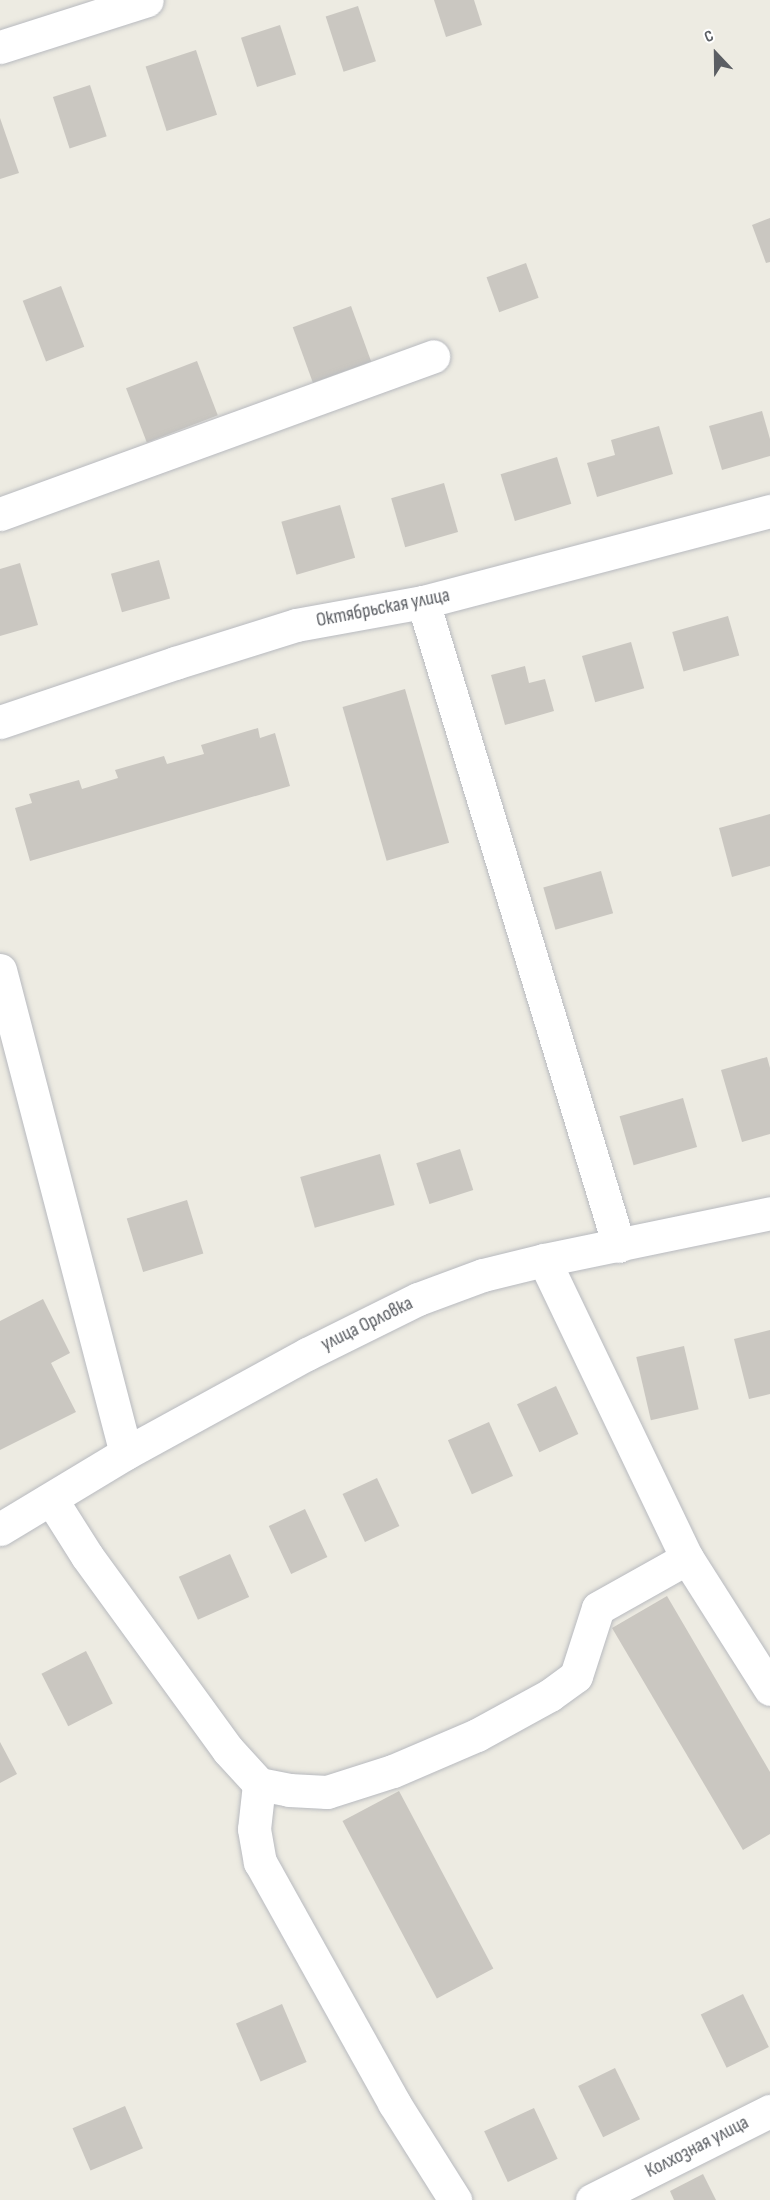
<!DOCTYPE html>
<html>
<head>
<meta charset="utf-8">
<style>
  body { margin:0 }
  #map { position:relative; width:770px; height:2200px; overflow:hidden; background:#edebe2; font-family:"Sofia Sans Condensed",sans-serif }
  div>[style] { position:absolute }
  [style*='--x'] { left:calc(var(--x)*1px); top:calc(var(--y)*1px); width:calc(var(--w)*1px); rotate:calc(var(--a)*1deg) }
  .building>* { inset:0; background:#cac7c1; transform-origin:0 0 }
  .roads { filter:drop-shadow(0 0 2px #b8babf) drop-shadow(0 0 2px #b8babf) }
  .minor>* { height:33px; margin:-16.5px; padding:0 16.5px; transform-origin:16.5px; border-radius:16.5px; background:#fff }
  span { translate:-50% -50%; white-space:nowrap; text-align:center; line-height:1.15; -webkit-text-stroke:4.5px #fff; paint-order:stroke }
  .street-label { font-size:20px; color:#5b5e63 }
  .north { position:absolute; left:686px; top:24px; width:60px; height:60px; -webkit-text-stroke:4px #fff; paint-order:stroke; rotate:338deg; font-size:16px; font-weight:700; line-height:24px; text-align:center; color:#5b5e63 }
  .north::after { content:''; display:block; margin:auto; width:21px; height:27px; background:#5b5e63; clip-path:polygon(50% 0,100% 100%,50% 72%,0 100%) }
</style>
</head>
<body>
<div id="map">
  <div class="building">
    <div style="clip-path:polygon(434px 0,474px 0,482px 25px,446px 37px)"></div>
    <div style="left:358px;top:6px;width:58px;height:34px;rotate:72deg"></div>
    <div style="left:280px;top:25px;width:52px;height:41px;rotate:72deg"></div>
    <div style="left:196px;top:50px;width:68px;height:53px;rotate:72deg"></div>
    <div style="left:90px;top:85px;width:54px;height:39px;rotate:72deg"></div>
    <div style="clip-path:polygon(0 118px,19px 173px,0 179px)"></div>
    <div style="clip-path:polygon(770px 218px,770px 262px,766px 263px,752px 225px)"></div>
    <div style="left:526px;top:263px;width:37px;height:42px;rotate:70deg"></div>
    <div style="left:61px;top:286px;width:65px;height:41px;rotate:69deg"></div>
    <div style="left:351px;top:306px;width:59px;height:62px;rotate:70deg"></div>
    <div style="left:197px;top:361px;width:58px;height:76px;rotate:69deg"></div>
    <div style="clip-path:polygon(762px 411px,770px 439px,770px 456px,722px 470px,709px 426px)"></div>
    <div style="clip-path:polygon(659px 426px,673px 474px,597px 497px,587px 463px,615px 455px,611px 440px)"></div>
    <div style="left:557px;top:457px;width:49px;height:59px;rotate:73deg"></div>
    <div style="left:444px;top:483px;width:51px;height:55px;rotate:74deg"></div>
    <div style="left:340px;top:505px;width:55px;height:61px;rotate:74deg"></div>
    <div style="left:159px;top:560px;width:40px;height:50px;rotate:74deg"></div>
    <div style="clip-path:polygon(20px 563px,38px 625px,0 636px,0 569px)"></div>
    <div style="left:728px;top:616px;width:41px;height:58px;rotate:74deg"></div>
    <div style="left:631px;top:642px;width:48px;height:51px;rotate:74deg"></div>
    <div style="clip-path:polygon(525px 666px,529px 683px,545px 679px,554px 711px,505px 725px,491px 675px)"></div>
    <div style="left:405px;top:689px;width:160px;height:65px;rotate:74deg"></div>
    <div style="clip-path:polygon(258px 728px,260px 738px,275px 733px,290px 786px,30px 861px,15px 808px,32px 803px,29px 794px,79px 780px,82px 789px,118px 778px,115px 770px,164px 756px,167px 764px,204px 754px,201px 745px)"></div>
    <div style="clip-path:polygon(770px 814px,770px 866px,732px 877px,719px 828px)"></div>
    <div style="left:601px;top:871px;width:44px;height:60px;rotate:74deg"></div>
    <div style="clip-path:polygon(767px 1057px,770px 1068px,770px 1134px,742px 1142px,721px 1070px)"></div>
    <div style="left:683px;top:1098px;width:51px;height:66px;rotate:74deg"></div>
    <div style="left:460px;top:1149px;width:43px;height:46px;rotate:72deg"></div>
    <div style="left:380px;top:1154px;width:53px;height:83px;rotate:74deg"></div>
    <div style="left:187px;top:1200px;width:56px;height:63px;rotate:73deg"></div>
    <div style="clip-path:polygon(43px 1299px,70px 1353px,51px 1363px,76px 1412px,0 1450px,0 1321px)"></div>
    <div style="clip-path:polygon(770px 1330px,770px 1394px,749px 1399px,734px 1339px)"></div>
    <div style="left:684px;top:1346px;width:65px;height:49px;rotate:77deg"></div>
    <div style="left:556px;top:1386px;width:53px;height:43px;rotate:65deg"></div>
    <div style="left:489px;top:1422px;width:59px;height:45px;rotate:66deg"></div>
    <div style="left:377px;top:1478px;width:53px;height:38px;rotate:65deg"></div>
    <div style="left:305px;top:1509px;width:53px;height:40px;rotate:65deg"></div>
    <div style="left:230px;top:1554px;width:47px;height:56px;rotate:66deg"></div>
    <div style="clip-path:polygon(667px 1596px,770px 1772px,770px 1834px,743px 1850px,612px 1628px)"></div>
    <div style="left:86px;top:1651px;width:59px;height:50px;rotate:63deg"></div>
    <div style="clip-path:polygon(0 1742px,17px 1774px,0 1783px)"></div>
    <div style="left:399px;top:1791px;width:201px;height:64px;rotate:62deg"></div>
    <div style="left:743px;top:1994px;width:59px;height:47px;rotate:64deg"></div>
    <div style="left:282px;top:2004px;width:63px;height:50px;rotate:67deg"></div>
    <div style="left:615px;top:2068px;width:57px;height:41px;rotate:64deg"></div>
    <div style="left:125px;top:2106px;width:46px;height:57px;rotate:67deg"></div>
    <div style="left:534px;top:2108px;width:56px;height:55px;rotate:65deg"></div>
    <div style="clip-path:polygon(703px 2174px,716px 2200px,674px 2200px,670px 2191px)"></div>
  </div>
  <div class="roads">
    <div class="minor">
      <div style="--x:0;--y:47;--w:154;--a:-17.7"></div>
      <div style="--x:0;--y:514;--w:461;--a:-20"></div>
      <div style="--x:423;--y:602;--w:673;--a:73.07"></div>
      <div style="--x:0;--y:722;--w:185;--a:-18.6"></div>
      <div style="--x:175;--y:663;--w:127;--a:-17.4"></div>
      <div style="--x:296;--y:625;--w:129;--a:-10.3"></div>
      <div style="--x:423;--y:602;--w:359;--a:-14.7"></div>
      <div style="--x:0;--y:970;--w:499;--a:75.4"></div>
      <div style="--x:544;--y:1260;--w:331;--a:64.4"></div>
      <div style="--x:687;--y:1558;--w:155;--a:57.6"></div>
      <div style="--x:51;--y:1499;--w:67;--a:57.7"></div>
      <div style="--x:87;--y:1556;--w:240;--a:54"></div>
      <div style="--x:228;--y:1750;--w:46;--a:47.6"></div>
      <div style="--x:259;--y:1784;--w:31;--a:11"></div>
      <div style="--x:289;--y:1790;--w:38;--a:3"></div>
      <div style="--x:327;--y:1792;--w:69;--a:-17.7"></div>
      <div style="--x:393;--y:1771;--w:91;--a:-23.2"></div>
      <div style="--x:477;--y:1735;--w:83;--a:-28.7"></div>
      <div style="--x:550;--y:1695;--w:32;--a:-36"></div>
      <div style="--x:576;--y:1676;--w:71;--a:-72.1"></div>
      <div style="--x:598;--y:1608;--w:102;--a:-29.3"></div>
      <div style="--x:0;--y:1529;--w:147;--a:-31.1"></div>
      <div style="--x:126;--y:1453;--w:206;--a:-28.7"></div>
      <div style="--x:307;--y:1354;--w:124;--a:-26.4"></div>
      <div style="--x:418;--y:1299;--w:69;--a:-20.3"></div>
      <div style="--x:483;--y:1275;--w:63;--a:-13.8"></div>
      <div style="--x:544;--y:1260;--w:231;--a:-11.7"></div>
      <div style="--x:259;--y:1784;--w:45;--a:96.3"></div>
      <div style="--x:254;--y:1829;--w:34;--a:80"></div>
      <div style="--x:260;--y:1862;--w:276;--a:60.9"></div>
      <div style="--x:394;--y:2103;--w:115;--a:57.8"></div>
      <div style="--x:592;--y:2200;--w:199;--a:-26.6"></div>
    </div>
  </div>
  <div class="street-label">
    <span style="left:383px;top:608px;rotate:-11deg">Октябрьская улица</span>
    <span style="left:367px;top:1324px;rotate:-26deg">улица Орловка</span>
    <span style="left:697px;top:2147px;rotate:-27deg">Колхозная улица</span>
  </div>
  <div class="north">С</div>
</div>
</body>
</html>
